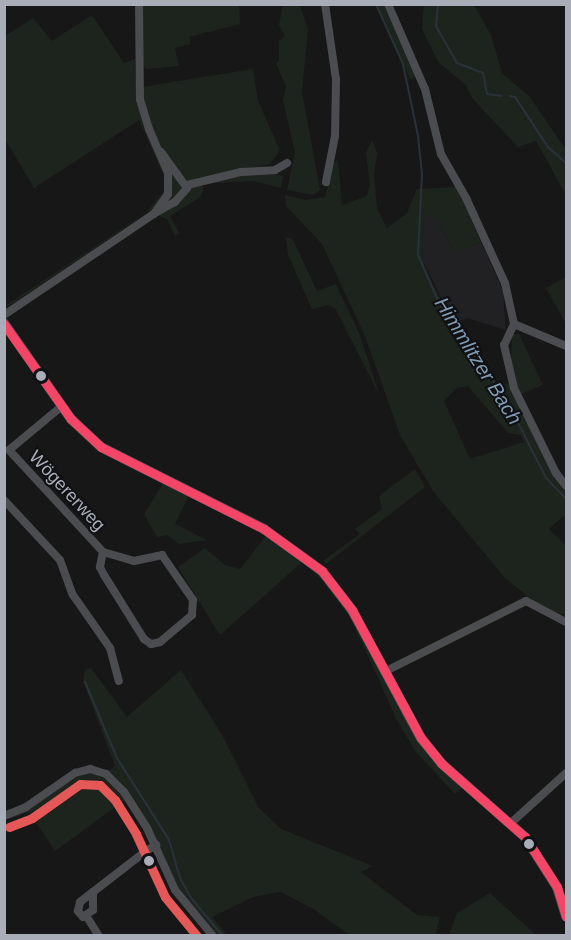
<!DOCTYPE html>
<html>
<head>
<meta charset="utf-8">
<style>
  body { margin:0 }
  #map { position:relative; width:571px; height:940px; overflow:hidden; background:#171717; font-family:Arial,sans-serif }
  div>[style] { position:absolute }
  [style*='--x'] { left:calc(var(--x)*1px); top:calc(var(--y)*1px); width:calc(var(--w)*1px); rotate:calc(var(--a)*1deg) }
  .built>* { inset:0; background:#212123 }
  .green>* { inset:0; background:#1d241e }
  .stream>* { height:2px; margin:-1px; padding:0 1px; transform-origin:1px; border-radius:1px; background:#2a3239 }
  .street>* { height:8px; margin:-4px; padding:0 4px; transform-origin:4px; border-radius:4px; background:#4b4c50 }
  .secondary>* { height:10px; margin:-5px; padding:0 5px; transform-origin:5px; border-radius:5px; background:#4a4a4e }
  .bus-1>* { height:9px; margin:-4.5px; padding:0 4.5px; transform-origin:4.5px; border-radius:4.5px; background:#f34667 }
  .bus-2>* { height:9px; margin:-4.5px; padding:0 4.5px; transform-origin:4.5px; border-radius:4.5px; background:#e55858 }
  .dots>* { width:16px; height:16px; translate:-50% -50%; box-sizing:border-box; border:3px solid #111113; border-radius:50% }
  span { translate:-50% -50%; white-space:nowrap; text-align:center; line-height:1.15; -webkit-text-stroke:4.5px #111113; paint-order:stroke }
  .street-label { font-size:18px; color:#a8adb8 }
  .water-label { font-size:20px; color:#7f9bb3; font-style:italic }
  .frame { position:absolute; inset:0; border:6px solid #a8adb8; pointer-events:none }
</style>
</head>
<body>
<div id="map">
  <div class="built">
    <div style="clip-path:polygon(424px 216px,431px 216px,440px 225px,455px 253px,481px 242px,503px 291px,506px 330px,467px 318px,454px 324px,422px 259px)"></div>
  </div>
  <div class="green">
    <div style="clip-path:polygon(143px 5px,239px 5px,240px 24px,189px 37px,191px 44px,175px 48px,179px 66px,146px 69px,140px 60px)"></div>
    <div style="clip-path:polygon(283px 5px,300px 5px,308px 29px,302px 92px,320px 190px,313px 195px,287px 190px,295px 152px,283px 101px,286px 86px,276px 63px,279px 61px,279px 41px,285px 36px,279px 25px)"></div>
    <div style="clip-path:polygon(378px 5px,384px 5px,417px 77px,410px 79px)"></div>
    <div style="clip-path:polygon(424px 5px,474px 5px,491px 35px,502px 73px,530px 97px,566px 150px,566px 195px,536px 141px,518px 147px,473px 99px,466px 85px,438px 62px,422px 29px)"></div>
    <div style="clip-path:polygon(92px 15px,124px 63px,135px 59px,136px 88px,253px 69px,258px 101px,279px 148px,278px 154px,269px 164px,197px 178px,200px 184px,245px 175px,277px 175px,283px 176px,281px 188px,254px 181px,201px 184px,204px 189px,199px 198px,170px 216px,179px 233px,175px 236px,167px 219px,148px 212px,12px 304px,5px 306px,147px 212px,164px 191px,165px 178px,139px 120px,34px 188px,5px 139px,5px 36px,33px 18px,52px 41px)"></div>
    <div style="clip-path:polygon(evenodd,372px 140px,377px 153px,374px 176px,377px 209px,387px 228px,407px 213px,417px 189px,457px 187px,481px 242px,455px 253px,440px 225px,430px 216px,424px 216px,422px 259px,433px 285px,454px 324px,499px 386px,510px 383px,554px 474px,566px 490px,566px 518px,563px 516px,549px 529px,566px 546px,566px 615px,541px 607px,506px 579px,433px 491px,400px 435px,365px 336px,322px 244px,286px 206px,285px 195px,306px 200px,325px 197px,334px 162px,338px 160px,342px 205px,367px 196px,370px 185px,366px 153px,372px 140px,468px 386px,508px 433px,521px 435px,524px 442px,470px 459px,444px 401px,457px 388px,468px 386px)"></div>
    <div style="clip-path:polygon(286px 238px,292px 238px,317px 291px,336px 284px,359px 333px,380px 396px,335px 308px,328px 305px,312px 309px,288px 255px)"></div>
    <div style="clip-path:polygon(566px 277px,566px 324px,546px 288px)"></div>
    <div style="clip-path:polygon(512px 334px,519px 334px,543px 385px,521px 394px,511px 369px)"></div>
    <div style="clip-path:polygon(415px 469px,425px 487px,326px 564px,323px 561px,360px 534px,355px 529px,382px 509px,379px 496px)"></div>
    <div style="clip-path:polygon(164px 482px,190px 493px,175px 524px,207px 540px,179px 544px,167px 535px,157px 537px,144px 514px)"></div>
    <div style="clip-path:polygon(266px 536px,315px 570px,345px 607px,414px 735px,463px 787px,455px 794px,416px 752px,397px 720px,351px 619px,324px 582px,302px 562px,220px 635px,178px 567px,205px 548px,225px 565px,240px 569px)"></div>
    <div style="clip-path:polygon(91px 668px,127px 717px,181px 670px,221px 733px,259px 808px,281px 829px,373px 866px,361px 872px,417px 915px,440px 917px,436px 933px,445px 935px,349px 935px,315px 910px,281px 892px,253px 897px,212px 917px,227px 935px,218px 935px,179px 890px,143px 815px,108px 771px,115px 766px,83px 681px,85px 670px)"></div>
    <div style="clip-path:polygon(91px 772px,102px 775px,125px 800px,55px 851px,29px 812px,5px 821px,28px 810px,73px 778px)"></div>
    <div style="clip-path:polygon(490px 893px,536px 935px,449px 935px,457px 913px)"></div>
  </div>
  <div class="stream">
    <div style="--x:376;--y:4;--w:66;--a:65.8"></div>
    <div style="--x:403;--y:64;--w:74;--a:78.2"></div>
    <div style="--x:418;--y:136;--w:39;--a:84"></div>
    <div style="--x:422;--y:175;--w:80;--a:92.9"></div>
    <div style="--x:418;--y:255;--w:64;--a:66.2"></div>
    <div style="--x:444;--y:314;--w:105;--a:53.9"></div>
    <div style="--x:506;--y:399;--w:89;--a:63.1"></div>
    <div style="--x:546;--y:478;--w:29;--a:46"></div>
    <div style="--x:438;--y:4;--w:22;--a:95"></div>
    <div style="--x:436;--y:26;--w:43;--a:60.4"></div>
    <div style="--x:457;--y:63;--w:28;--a:21"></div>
    <div style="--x:483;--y:73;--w:21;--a:79"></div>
    <div style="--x:487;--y:94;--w:15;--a:8"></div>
    <div style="--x:510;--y:96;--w:5;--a:11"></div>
    <div style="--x:515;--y:97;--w:60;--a:56.6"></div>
    <div style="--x:548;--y:147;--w:24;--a:42"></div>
    <div style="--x:85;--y:682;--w:82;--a:67.2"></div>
    <div style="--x:117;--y:758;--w:97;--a:57.6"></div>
    <div style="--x:169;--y:840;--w:40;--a:74"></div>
    <div style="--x:180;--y:878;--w:23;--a:61"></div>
    <div style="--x:191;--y:898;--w:50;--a:49.9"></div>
  </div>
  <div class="street">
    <div style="--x:325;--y:4;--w:76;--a:81.7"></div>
    <div style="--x:336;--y:79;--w:57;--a:91"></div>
    <div style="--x:335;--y:136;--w:47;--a:101.1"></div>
    <div style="--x:388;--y:4;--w:93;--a:66.5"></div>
    <div style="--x:425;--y:89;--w:67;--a:76.2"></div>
    <div style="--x:441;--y:154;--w:51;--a:60.4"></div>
    <div style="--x:466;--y:198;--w:94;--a:65.4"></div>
    <div style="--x:505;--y:283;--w:42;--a:77.6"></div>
    <div style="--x:514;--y:324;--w:56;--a:22.9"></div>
    <div style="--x:187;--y:185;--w:56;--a:-13.5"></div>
    <div style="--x:241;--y:172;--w:34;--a:-3"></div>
    <div style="--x:275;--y:170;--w:14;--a:-30"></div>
    <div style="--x:155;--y:213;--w:23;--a:-29"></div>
    <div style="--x:175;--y:202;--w:18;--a:-49"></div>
    <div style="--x:187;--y:188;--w:44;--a:-125.8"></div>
    <div style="--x:4;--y:315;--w:181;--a:-34"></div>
    <div style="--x:154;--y:214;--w:24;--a:-55"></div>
    <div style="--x:168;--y:194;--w:21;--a:-90"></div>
    <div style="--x:168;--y:173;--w:48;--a:-113.4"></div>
    <div style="--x:149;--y:129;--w:31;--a:-107"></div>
    <div style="--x:140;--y:99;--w:95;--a:-90.6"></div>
    <div style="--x:514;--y:324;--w:23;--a:115"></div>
    <div style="--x:504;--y:345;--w:44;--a:76.9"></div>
    <div style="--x:514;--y:388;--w:95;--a:63.7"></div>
    <div style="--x:556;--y:473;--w:16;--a:52"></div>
    <div style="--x:62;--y:406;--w:69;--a:140.3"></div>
    <div style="--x:9;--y:450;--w:139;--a:47.3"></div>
    <div style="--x:4;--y:500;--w:82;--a:47"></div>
    <div style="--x:60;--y:560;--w:37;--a:70"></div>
    <div style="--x:73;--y:595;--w:65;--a:55.1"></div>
    <div style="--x:110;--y:648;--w:34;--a:75"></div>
    <div style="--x:103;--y:552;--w:32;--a:16"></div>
    <div style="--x:134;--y:561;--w:29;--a:-12"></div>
    <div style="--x:162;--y:555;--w:55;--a:55.4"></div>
    <div style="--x:193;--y:600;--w:15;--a:94"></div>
    <div style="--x:192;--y:615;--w:42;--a:139.8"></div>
    <div style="--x:160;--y:642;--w:9;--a:167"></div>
    <div style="--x:151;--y:644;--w:9;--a:-144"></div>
    <div style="--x:144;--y:639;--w:75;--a:-122"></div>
    <div style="--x:104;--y:575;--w:9;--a:-117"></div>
    <div style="--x:100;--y:567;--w:15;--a:-79"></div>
    <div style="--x:384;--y:672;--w:159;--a:-26.6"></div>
    <div style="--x:526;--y:601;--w:45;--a:27.7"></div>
    <div style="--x:4;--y:816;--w:24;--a:-22"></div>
    <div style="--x:26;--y:807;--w:60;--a:-34.8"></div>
    <div style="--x:75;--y:773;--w:16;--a:-15"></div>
    <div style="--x:90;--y:769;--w:17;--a:17"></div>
    <div style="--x:106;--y:774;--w:25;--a:45"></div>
    <div style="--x:124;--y:792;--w:43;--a:57.4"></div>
    <div style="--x:147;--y:828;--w:68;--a:65.7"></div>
    <div style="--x:175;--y:890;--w:60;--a:50.4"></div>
    <div style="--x:512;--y:822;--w:73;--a:-42.2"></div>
    <div style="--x:93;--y:892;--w:18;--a:90"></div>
    <div style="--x:93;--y:910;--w:12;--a:145"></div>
    <div style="--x:83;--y:917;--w:8;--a:-130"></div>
    <div style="--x:78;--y:911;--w:9;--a:-77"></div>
    <div style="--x:80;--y:902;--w:83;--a:-37.7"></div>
    <div style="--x:146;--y:851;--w:12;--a:-31"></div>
    <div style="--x:87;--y:917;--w:22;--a:58"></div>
  </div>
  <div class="secondary">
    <div style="--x:4;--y:323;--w:117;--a:55.1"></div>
    <div style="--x:71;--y:419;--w:41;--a:43"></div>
    <div style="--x:101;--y:447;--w:182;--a:26.7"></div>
    <div style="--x:264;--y:529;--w:72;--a:35.9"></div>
    <div style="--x:322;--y:571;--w:49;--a:52.4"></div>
    <div style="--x:352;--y:610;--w:145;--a:61.7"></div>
    <div style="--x:421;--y:738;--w:32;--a:51"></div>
    <div style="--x:441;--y:763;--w:112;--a:41.4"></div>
    <div style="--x:525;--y:837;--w:59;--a:57.4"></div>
    <div style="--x:557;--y:887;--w:31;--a:73"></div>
  </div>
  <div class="bus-1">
    <div style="--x:4;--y:324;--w:116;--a:54.8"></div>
    <div style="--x:71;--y:419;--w:41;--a:43"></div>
    <div style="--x:101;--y:447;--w:182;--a:26.7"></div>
    <div style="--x:264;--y:529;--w:72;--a:35.9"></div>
    <div style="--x:322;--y:571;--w:49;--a:52.4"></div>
    <div style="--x:352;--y:610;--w:145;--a:61.7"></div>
    <div style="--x:421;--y:738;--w:32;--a:51"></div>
    <div style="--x:441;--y:763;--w:112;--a:41.4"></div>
    <div style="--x:525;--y:837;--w:59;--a:57.4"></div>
    <div style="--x:557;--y:887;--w:31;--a:73"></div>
  </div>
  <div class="bus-2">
    <div style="--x:9;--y:827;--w:25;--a:-21"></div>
    <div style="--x:32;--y:818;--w:59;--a:-35.3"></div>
    <div style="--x:80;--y:784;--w:20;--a:3"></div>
    <div style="--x:100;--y:785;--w:21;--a:45"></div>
    <div style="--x:115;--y:800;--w:40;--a:58"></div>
    <div style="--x:136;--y:834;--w:69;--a:65.3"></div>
    <div style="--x:165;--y:897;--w:50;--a:50.6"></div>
  </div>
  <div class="dots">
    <div style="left:41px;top:376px;background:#a8adb8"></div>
    <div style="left:529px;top:844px;background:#a8adb8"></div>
    <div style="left:149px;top:861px;background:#a8adb8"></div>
  </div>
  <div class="street-label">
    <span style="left:67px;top:491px;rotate:47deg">Wögererweg</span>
  </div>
  <div class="water-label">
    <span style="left:478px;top:361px;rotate:58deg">Himmlitzer Bach</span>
  </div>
  <div class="frame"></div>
</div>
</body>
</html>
